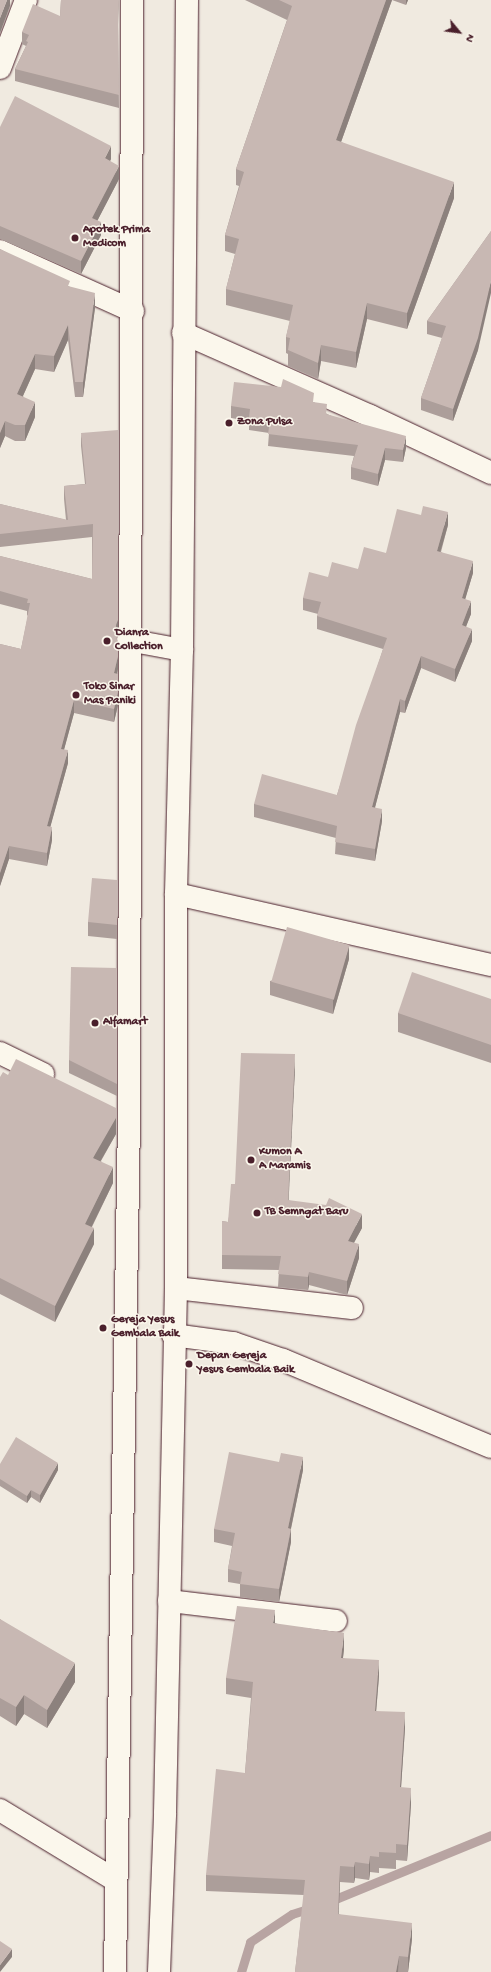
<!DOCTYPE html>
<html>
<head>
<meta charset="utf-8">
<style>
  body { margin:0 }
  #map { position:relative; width:491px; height:1972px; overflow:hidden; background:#f0eae0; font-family:"Gochi Hand",sans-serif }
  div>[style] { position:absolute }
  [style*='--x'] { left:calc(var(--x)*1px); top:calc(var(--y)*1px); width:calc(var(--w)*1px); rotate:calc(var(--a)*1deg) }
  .stream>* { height:9px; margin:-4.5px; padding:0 4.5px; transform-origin:4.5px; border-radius:4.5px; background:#b8a4a2 }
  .roads { filter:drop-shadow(0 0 1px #4a1f2b) drop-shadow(0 0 1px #4a1f2b) }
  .minor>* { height:22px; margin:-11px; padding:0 11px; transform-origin:11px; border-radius:11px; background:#fbf7ec }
  .highway>* { height:22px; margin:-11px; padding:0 11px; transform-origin:11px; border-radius:11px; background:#fbf7ec }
  .wall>* { inset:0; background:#ac9e9a }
  .shaded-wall>* { inset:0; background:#8c817d }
  .building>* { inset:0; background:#c8b8b3; transform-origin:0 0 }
  .dots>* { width:11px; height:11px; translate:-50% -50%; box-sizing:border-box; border:2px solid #fbf7ec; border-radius:50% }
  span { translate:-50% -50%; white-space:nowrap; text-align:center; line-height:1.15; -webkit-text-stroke:3px #fbf7ec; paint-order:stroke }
  .poi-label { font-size:12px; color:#4a1f2b; font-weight:700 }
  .left { translate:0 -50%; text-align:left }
  .north { position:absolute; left:439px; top:12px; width:40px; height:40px; -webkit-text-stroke:3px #fbf7ec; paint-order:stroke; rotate:119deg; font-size:11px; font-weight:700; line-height:16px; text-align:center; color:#4a1f2b }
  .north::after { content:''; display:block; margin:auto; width:14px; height:18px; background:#4a1f2b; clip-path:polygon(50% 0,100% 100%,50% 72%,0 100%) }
</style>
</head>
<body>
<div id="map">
  <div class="stream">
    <div style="--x:328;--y:1902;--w:176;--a:-22.3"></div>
    <div style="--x:241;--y:1972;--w:31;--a:-73"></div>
    <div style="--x:250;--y:1942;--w:50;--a:-33.7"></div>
    <div style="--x:292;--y:1914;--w:22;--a:-18"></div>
  </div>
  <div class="roads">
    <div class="minor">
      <div style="--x:0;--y:68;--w:73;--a:-69.1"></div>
      <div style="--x:0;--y:251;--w:146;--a:24.3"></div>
      <div style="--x:183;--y:333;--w:205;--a:23.9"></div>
      <div style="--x:370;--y:416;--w:134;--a:25.2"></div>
      <div style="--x:176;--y:894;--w:323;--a:12.7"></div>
      <div style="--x:0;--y:1053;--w:48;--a:26"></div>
      <div style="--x:176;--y:1288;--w:177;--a:6.5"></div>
      <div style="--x:173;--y:1335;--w:61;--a:7.6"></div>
      <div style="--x:233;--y:1343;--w:53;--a:18.8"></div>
      <div style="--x:283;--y:1360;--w:225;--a:22.7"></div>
      <div style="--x:169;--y:1601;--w:168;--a:6.8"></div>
      <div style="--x:0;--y:1810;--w:135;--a:31.3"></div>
    </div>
    <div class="highway">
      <div style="--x:128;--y:640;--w:55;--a:10.5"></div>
      <div style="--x:115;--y:1972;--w:856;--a:-89.06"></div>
      <div style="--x:129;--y:1116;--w:1116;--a:-89.85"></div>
      <div style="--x:159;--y:1972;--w:159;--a:-87.8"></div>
      <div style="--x:165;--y:1813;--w:525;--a:-88.8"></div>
      <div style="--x:176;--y:1288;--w:394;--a:-90"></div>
      <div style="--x:176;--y:894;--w:244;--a:-88.6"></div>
      <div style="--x:182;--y:650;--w:650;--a:-89.56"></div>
    </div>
  </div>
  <div class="wall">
    <div style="clip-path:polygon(61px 0,119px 0,118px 25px,119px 108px,15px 81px,15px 69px,26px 46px,22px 44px,22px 32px,60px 16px)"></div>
    <div style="clip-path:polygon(245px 0,392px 0,341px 142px,454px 198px,407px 329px,367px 319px,356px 368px,321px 361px,318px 379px,288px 366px,288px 354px,286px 353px,286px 337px,290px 321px,226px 305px,226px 289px,235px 254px,225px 251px,225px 235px,239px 186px,236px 185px,236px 169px,287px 20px)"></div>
    <div style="clip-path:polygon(392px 0,408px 0,406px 5px)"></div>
    <div style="clip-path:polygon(0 127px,111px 159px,110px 161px,119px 179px,97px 221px,101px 235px,81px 274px,0 239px)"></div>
    <div style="clip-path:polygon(491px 231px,478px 350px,453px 421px,421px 410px,421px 398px,442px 338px,427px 334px,427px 321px)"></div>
    <div style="clip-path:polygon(0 249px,70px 287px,95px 308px,83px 397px,75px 397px,68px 340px,54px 372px,35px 369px,23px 396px,35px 417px,25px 441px,15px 441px,5px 436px,0 448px)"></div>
    <div style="clip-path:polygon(314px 402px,327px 414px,406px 448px,403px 462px,385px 460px,378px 486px,351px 479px,351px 467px,354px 456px,268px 446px,269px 433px,249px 430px,249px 421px,231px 418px,231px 406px)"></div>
    <div style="clip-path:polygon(81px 433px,118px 633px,116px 636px,118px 669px,117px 673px,118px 674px,118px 705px,114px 722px,74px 713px,64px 749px,68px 763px,50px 827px,52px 840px,47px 866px,9px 859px,0 886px,0 644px,21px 649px,28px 616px,27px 615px,27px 611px,0 604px,0 556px,92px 579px,92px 537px,0 547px,0 504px,66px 520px,64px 499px,64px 486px,85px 484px,81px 446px)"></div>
    <div style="clip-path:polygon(448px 525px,441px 552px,473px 573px,465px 599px,471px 614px,466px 626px,472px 641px,455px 682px,421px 668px,405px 713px,400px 712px,375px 807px,382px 821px,375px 861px,335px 854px,336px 838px,254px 817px,254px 804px,337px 795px,383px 649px,317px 629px,317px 616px,318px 614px,303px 610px,303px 598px,328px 577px,358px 569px,386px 553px)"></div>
    <div style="clip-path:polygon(117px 880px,117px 939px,88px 936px,88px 922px)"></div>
    <div style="clip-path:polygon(349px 959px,333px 1014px,270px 995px,270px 981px)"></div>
    <div style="clip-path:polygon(117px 968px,117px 1096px,69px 1073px,69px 1060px)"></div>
    <div style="clip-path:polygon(491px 999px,491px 1063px,398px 1032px,398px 1013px)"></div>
    <div style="clip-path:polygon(295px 1068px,288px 1200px,362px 1228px,354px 1242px,359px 1258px,347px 1295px,309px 1285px,308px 1290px,278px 1287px,279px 1270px,222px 1269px,222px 1221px,228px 1222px,235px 1184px)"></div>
    <div style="clip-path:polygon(0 1077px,116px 1134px,101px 1161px,113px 1183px,92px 1227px,94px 1244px,55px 1322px,0 1294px)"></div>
    <div style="clip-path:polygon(279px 1462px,303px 1470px,291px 1529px,291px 1542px,279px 1602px,240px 1597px,240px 1584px,228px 1582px,228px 1569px,232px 1546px,214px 1542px,214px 1529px)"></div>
    <div style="clip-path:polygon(0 1464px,58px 1470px,40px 1503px,31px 1497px,27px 1503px,0 1486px)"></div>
    <div style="clip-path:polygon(0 1619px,75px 1682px,47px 1728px,24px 1714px,16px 1726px,0 1716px)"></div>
    <div style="clip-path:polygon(275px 1623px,344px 1649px,343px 1658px,379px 1676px,376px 1711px,405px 1728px,401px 1788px,411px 1804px,407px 1861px,396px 1860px,396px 1869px,379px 1868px,379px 1873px,370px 1872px,369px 1880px,355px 1878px,354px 1883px,340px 1882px,338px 1914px,412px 1939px,408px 1972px,295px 1972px,304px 1895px,206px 1891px,206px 1875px,245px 1773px,251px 1698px,226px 1694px,226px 1678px)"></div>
  </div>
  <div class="shaded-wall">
    <div style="clip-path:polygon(7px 0,10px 0,10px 6px,0 33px,0 18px)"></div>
    <div style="clip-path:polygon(386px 0,392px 0,336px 156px,336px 140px)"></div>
    <div style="clip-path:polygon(406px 0,408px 0,406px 5px)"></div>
    <div style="clip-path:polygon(111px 146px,111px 159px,105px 171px,105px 158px)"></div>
    <div style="clip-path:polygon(119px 166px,119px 179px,92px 231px,92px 218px)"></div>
    <div style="clip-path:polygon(454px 182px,454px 198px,407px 329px,407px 313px)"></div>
    <div style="clip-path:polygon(101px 222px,101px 235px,81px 274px,81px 261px)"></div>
    <div style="clip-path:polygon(491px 281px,491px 293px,478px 350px,453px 421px,453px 409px)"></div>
    <div style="clip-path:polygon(95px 293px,95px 308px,83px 397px,83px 382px)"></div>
    <div style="clip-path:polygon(367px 303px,367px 319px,356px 368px,356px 352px)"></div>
    <div style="clip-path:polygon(68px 325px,68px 340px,54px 372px,54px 356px)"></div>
    <div style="clip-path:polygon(321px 345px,321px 361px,318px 379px,318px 363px)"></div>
    <div style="clip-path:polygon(35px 354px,35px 369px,17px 409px,17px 394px)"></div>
    <div style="clip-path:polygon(35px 402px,35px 417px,25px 441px,25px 425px)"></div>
    <div style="clip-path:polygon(5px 421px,5px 436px,0 448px,0 433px)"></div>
    <div style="clip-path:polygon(118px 430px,118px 633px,116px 638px)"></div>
    <div style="clip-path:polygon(406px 436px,406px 448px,403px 462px,403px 450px)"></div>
    <div style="clip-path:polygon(385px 448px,385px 460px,378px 486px,378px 474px)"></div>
    <div style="clip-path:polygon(448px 512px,448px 525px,437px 563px,437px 551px)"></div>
    <div style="clip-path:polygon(473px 561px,473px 573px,462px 610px,462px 598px)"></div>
    <div style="clip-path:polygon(471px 601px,471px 614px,462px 637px,462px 625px)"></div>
    <div style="clip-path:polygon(472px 629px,472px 641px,455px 682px,455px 669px)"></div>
    <div style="clip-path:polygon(118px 656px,118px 669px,114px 686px,114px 673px)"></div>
    <div style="clip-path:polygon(421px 656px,421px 668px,405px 713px,405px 701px)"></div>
    <div style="clip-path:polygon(118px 692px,118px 705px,114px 722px,114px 709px)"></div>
    <div style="clip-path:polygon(400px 699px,400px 712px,372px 819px,372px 807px)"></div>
    <div style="clip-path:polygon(74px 700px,74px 713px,61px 761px,61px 749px)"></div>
    <div style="clip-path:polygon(68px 750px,68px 763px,47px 839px,47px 826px)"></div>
    <div style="clip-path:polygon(382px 809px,382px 821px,375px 861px,375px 849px)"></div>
    <div style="clip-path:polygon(52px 827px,52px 840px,47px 866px,47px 853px)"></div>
    <div style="clip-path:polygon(9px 846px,9px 859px,0 886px,0 873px)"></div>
    <div style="clip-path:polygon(349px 945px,349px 959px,333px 1014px,333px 1000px)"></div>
    <div style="clip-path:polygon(295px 1054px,295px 1068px,288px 1213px,288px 1200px)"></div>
    <div style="clip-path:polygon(116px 1108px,116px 1134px,93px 1174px,93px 1158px)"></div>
    <div style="clip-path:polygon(113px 1167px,113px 1183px,85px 1240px,85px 1224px)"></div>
    <div style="clip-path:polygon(362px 1214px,362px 1228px,348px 1254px,348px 1241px)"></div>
    <div style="clip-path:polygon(94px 1228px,94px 1244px,55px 1322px,55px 1306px)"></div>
    <div style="clip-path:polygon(359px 1244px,359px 1258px,347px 1295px,347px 1281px)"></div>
    <div style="clip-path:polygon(309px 1272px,309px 1285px,308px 1290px,308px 1277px)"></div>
    <div style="clip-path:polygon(303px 1457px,303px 1470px,288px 1542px,288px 1528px)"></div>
    <div style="clip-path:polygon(58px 1463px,58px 1470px,40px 1503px,40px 1495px)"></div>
    <div style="clip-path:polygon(31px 1490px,31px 1497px,27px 1503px,27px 1496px)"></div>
    <div style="clip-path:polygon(291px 1529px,291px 1542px,279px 1602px,279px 1589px)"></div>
    <div style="clip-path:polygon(275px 1610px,275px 1626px,273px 1623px)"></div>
    <div style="clip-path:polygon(344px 1633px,344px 1649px,341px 1673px,341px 1658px)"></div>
    <div style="clip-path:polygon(379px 1660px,379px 1676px,375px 1726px,375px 1711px)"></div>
    <div style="clip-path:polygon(75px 1663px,75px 1682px,47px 1728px,47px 1710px)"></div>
    <div style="clip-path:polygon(24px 1695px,24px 1714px,16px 1726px,16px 1707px)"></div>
    <div style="clip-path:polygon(405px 1712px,405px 1728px,400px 1803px,400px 1787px)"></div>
    <div style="clip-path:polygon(411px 1788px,411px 1804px,407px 1861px,407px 1845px)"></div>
    <div style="clip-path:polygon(370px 1856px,370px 1872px,369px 1880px,369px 1864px)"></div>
    <div style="clip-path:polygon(355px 1862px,355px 1878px,354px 1883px,354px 1867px)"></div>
    <div style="clip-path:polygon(340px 1866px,340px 1882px,338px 1930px,338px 1914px)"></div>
    <div style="clip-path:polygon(412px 1923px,412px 1939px,408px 1972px,408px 1957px)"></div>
    <div style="clip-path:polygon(12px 1949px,12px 1957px,0 1972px,0 1965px)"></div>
    <div style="clip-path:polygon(399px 1956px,398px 1972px,396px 1972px)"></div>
  </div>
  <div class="building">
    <div style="clip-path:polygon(0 0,7px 0,0 18px)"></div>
    <div style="clip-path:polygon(61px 0,119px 0,118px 15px,119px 95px,15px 69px,28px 42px,26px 41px,29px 35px,22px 32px,33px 4px,60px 16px)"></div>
    <div style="clip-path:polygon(279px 0,386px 0,336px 140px,454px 182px,407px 313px,367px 303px,356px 352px,321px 345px,318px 363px,288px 350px,290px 338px,286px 337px,293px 305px,226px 289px,239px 239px,225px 235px,244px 172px,236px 169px,292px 6px)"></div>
    <div style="clip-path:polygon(15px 96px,111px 146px,105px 158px,119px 166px,92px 218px,101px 222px,81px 261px,0 226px,0 127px)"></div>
    <div style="clip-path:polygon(491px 231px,491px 281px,478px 338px,453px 409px,421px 398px,446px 326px,427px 321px)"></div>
    <div style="clip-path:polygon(0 249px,70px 281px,68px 286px,95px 293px,83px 382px,75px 382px,68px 325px,54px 356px,35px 354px,17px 394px,35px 402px,25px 425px,15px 425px,5px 421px,0 433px)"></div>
    <div style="clip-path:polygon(283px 379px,314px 393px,313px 402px,327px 404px,326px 414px,406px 436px,403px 450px,385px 448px,378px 474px,351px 467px,358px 445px,268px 434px,270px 421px,249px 418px,250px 409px,231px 406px,234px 382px,281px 387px)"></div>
    <div style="clip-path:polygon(118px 430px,118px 620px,116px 625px,118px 656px,114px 673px,118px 674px,118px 692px,114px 709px,74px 700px,61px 749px,68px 750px,47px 826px,52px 827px,47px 853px,9px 846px,0 873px,0 644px,21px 649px,30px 603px,27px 603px,28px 599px,0 591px,0 556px,92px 579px,93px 524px,0 534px,0 504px,68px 520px,64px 486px,86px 484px,81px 433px)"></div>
    <div style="clip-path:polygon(423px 506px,448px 512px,437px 551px,473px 561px,462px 598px,471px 601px,462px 625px,472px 629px,455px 669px,421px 656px,405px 701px,400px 699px,372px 807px,382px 809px,375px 849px,335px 842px,337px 826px,254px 804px,262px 774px,337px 795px,356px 725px,387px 638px,317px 616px,321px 602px,303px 598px,309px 572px,328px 577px,332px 562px,358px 569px,364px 547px,386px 553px,397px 509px,421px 515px)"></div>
    <div style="clip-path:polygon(92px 878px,117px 880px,117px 925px,88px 922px)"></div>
    <div style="left:287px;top:927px;width:65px;height:57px;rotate:16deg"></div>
    <div style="clip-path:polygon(71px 967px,117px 968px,117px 1084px,69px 1060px)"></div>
    <div style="clip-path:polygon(412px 972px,491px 999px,491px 1045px,398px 1013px)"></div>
    <div style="clip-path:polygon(241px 1053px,295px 1054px,288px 1200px,326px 1205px,329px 1198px,362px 1214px,348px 1241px,359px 1244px,347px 1281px,309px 1272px,308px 1277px,278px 1274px,281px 1256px,222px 1255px,222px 1221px,228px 1222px,231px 1184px,235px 1184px)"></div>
    <div style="clip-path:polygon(16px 1059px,116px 1108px,116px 1118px,93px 1158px,113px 1167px,85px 1224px,94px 1228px,55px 1306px,0 1278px,0 1077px,3px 1072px,8px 1075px)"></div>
    <div style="clip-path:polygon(16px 1437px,58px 1463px,40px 1495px,31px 1490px,27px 1496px,0 1479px,0 1464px)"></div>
    <div style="clip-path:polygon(229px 1452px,279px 1462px,281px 1453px,303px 1457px,288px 1528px,291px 1529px,279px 1589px,240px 1584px,242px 1572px,228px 1569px,235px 1533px,214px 1529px)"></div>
    <div style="clip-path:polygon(237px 1606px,275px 1610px,273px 1623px,344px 1633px,341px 1658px,379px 1660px,375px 1711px,405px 1712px,400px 1787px,411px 1788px,407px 1845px,396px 1844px,396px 1853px,379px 1852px,379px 1857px,370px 1856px,369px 1864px,355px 1862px,354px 1867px,340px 1866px,338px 1914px,412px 1923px,408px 1957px,399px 1956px,396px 1972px,295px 1972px,305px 1880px,206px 1875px,216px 1769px,245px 1773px,253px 1682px,226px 1678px)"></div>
    <div style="clip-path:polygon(0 1619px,75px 1663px,47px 1710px,24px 1695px,16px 1707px,0 1698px)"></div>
    <div style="clip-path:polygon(0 1941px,12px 1949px,0 1965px)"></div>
  </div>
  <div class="dots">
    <div style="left:75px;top:238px;background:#4a1f2b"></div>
    <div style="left:229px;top:423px;background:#4a1f2b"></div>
    <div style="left:107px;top:641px;background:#4a1f2b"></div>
    <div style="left:76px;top:695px;background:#4a1f2b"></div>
    <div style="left:95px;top:1023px;background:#4a1f2b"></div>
    <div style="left:251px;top:1160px;background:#4a1f2b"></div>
    <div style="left:257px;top:1213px;background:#4a1f2b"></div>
    <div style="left:103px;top:1328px;background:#4a1f2b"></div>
    <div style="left:189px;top:1364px;background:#4a1f2b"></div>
  </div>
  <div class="poi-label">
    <span class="left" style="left:83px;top:238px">Apotek Prima<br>Medicom</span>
    <span class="left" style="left:237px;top:423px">Zona Pulsa</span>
    <span class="left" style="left:115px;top:641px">Dianra<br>Collection</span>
    <span class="left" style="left:84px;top:695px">Toko Sinar<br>Mas Paniki</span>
    <span class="left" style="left:103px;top:1023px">Alfamart</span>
    <span class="left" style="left:259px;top:1160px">Kumon A<br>A Maramis</span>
    <span class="left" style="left:265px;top:1213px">TB Semngat Baru</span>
    <span class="left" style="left:111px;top:1328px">Gereja Yesus<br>Gembala Baik</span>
    <span class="left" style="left:197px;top:1364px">Depan Gereja<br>Yesus Gembala Baik</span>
  </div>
  <div class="north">N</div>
</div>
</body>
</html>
